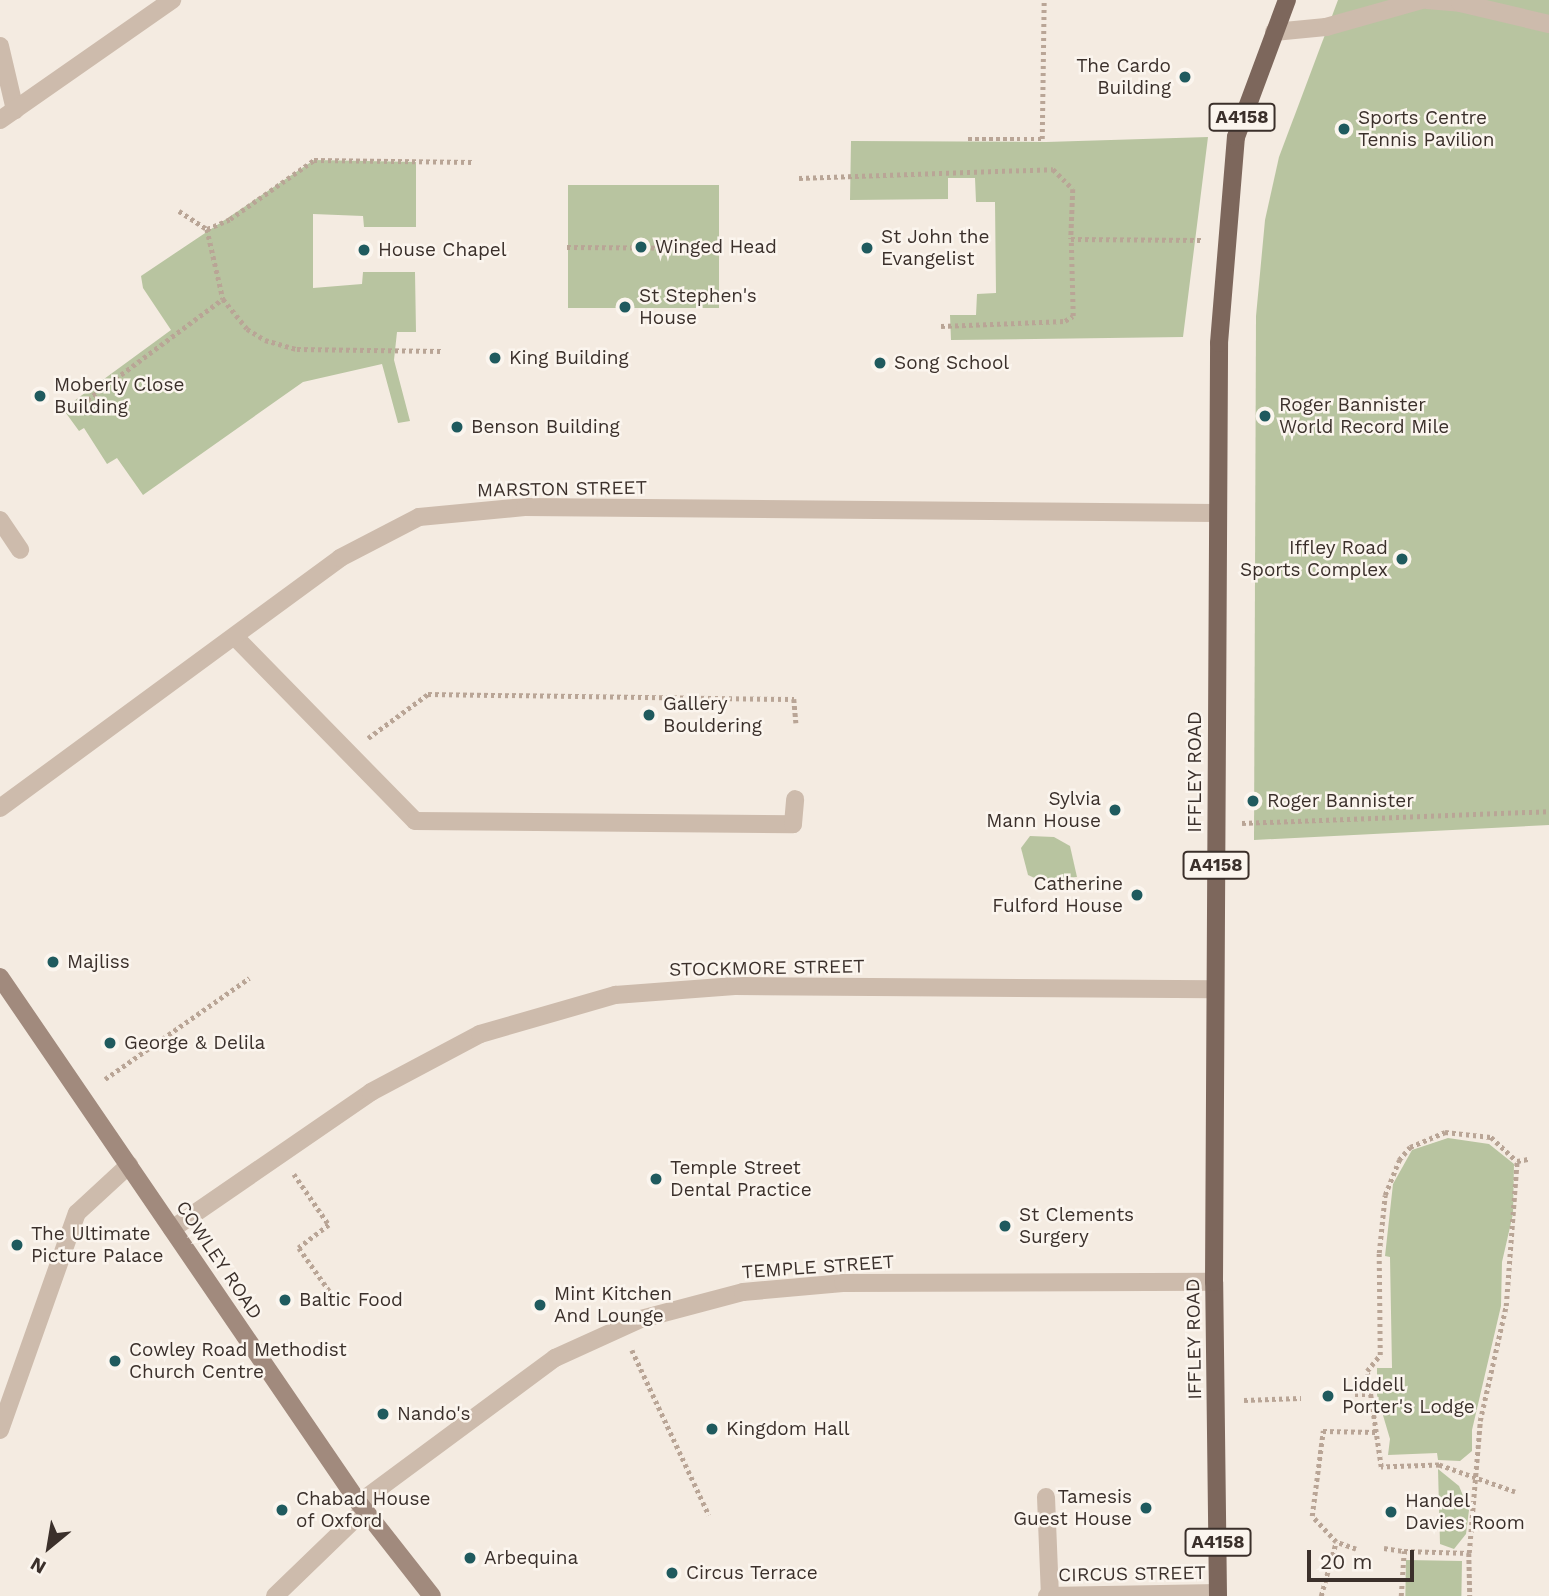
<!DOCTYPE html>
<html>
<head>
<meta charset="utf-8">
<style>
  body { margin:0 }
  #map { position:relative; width:1549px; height:1596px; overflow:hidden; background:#f4ebe1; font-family:"Work Sans",sans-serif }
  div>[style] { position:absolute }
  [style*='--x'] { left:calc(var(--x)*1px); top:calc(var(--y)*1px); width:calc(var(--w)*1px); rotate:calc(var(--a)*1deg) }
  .green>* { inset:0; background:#b8c4a0; transform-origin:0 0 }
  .path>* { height:4.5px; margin-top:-2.25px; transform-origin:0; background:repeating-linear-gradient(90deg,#b9a596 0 3.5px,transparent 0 7px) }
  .service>* { height:18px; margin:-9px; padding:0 9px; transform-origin:9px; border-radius:9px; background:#cdbbac }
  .minor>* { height:18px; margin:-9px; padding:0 9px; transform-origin:9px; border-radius:9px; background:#cdbbac }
  .secondary>* { height:18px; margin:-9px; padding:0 9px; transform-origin:9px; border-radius:9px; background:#a18a7d }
  .primary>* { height:18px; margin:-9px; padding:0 9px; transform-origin:9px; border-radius:9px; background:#7d675c }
  .dots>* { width:19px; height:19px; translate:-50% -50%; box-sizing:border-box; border:4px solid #fbf5ee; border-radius:50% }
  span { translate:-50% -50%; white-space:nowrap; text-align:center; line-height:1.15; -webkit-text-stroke:5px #fbf5ee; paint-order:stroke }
  .shield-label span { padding:2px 5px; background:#fbf5ee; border:2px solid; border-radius:5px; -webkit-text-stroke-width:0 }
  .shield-label { font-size:18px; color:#3b302b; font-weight:700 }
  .poi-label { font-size:19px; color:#3b302b }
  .right { translate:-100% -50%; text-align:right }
  .left { translate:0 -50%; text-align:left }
  .street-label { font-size:19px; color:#3b302b }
  .north { position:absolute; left:14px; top:1512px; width:70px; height:70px; -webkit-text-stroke:5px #fbf5ee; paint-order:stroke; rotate:210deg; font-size:19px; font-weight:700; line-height:28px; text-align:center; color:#3b302b }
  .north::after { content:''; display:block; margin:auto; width:24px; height:32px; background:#3b302b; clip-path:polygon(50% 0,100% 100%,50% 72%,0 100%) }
  .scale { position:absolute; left:1307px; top:1550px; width:107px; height:32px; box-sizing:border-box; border:4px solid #3b302b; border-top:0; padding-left:9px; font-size:21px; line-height:24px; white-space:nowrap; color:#3b302b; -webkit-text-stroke:5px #fbf5ee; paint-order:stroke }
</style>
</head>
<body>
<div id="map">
  <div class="green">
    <div style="clip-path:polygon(1338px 0,1549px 0,1549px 825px,1254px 840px,1256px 316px,1265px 220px,1279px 157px)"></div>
    <div style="clip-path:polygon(1208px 137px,1183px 337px,951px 340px,950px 315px,976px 315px,977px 294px,996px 293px,995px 202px,976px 202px,975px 178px,948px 178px,948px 199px,850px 200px,851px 141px,1046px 142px)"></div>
    <div style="clip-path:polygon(314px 160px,416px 162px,416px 227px,364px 227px,363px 216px,313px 214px,313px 288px,362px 284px,363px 272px,415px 272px,416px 332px,397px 332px,394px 360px,410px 421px,398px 423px,382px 364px,303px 382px,143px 495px,117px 458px,107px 464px,84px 428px,79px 431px,63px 409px,171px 330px,143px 288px,141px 276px)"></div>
    <div style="left:568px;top:185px;width:151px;height:123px"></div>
    <div style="clip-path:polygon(1030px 836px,1054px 837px,1070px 846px,1077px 877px,1039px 880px,1028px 875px,1021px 848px)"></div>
    <div style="clip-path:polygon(1448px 1138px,1489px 1144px,1514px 1164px,1513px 1214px,1502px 1262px,1501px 1306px,1472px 1430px,1472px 1451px,1460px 1461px,1438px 1460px,1437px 1453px,1388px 1455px,1390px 1439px,1377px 1395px,1377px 1368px,1392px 1368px,1390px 1257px,1385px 1256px,1393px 1184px,1412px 1150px)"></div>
    <div style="clip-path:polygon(1438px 1469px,1459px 1486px,1469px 1510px,1466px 1534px,1454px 1549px,1440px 1544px)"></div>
    <div style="left:1406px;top:1560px;width:56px;height:36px;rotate:1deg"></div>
  </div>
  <div class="path">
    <div style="--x:968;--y:139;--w:74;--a:0"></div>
    <div style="--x:1042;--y:139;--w:139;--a:-89.2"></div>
    <div style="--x:799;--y:178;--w:254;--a:-2"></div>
    <div style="--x:1053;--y:169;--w:28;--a:45"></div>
    <div style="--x:1073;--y:189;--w:50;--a:92.3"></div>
    <div style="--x:179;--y:211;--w:33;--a:33"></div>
    <div style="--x:207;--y:229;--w:72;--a:77.1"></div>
    <div style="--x:223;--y:299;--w:38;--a:51"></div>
    <div style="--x:247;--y:329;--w:21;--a:31"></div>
    <div style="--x:265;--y:340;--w:33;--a:16"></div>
    <div style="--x:297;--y:349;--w:144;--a:0.8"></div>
    <div style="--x:207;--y:229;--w:25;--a:-23"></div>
    <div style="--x:230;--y:219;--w:103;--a:-35.1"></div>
    <div style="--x:314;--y:160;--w:160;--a:0.7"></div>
    <div style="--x:567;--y:247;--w:152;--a:0.4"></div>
    <div style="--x:941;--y:326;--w:124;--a:-2.3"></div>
    <div style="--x:1065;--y:321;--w:9;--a:-32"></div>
    <div style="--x:1073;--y:316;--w:77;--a:-91.5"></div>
    <div style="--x:1071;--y:239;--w:130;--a:0.4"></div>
    <div style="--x:76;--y:408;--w:183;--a:-36.6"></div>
    <div style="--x:368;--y:738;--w:74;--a:-36.3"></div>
    <div style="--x:428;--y:694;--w:366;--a:0.8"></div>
    <div style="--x:794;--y:699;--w:24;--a:85"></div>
    <div style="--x:1242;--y:823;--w:307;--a:-2.2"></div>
    <div style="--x:105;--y:1079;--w:176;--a:-35"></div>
    <div style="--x:294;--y:1174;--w:62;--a:55.5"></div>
    <div style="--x:329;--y:1225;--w:38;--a:143"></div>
    <div style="--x:299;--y:1248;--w:67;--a:54.7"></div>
    <div style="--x:632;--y:1350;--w:182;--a:65"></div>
    <div style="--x:1355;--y:1395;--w:16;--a:0"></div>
    <div style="--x:1244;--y:1400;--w:57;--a:-2"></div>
    <div style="--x:1515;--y:1492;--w:81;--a:-160.4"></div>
    <div style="--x:1439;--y:1465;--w:58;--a:178"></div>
    <div style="--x:1381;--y:1467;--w:97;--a:-98.3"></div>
    <div style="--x:1367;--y:1371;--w:21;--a:-51"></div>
    <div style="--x:1380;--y:1355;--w:102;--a:-90.6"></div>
    <div style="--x:1379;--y:1253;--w:58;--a:-84.1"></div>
    <div style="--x:1385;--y:1195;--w:38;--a:-68"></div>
    <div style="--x:1399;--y:1160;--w:17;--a:-50"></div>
    <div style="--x:1410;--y:1147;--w:38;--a:-23"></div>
    <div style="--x:1445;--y:1132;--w:46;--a:6.2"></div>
    <div style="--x:1491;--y:1137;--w:35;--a:43"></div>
    <div style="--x:1384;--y:1548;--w:20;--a:9"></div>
    <div style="--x:1356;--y:1549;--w:21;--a:-161"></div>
    <div style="--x:1336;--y:1542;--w:35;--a:-133"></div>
    <div style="--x:1312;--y:1516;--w:86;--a:-82.6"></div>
    <div style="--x:1323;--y:1431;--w:53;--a:1.1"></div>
    <div style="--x:1469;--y:1553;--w:43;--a:88.7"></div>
    <div style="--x:1321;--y:1596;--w:56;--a:-74.5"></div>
    <div style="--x:1401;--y:1596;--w:45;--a:-86.2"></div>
    <div style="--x:1404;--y:1551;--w:65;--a:1.8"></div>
    <div style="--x:1469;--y:1553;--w:132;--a:-85.2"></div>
    <div style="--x:1480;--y:1421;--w:118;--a:-77.3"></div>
    <div style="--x:1506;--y:1306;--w:145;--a:-85.7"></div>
    <div style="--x:1517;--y:1161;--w:11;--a:-10"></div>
  </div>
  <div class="service">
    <div style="--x:1427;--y:0;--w:33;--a:5"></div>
    <div style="--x:1460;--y:3;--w:91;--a:13.3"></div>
    <div style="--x:1274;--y:32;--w:52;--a:-5.5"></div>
    <div style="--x:1326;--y:27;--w:100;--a:-15.7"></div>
    <div style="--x:0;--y:520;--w:36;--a:56"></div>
    <div style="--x:236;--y:638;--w:256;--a:45.6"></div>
    <div style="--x:415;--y:821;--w:378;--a:0.5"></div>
    <div style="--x:793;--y:824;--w:25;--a:-85"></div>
    <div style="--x:1046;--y:1497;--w:98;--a:87.7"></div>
  </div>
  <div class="minor">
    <div style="--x:0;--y:46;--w:66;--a:76.8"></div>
    <div style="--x:0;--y:120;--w:210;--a:-34.9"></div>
    <div style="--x:0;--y:808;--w:422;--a:-36.3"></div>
    <div style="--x:340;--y:558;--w:89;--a:-27.4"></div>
    <div style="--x:419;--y:517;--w:106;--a:-5.4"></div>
    <div style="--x:525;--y:507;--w:691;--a:0.5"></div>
    <div style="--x:172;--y:1229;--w:242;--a:-34.5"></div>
    <div style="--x:371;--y:1092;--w:123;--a:-28"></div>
    <div style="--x:480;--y:1034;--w:141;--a:-16.1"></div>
    <div style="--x:615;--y:995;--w:120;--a:-4.3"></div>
    <div style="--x:735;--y:986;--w:480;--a:0.4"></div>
    <div style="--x:0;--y:1430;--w:230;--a:-70.5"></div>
    <div style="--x:77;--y:1213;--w:71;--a:-42.7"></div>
    <div style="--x:359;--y:1503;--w:244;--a:-36.5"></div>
    <div style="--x:555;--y:1358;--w:94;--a:-24.4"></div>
    <div style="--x:641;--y:1319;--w:106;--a:-14.8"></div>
    <div style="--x:743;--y:1292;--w:100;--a:-5.1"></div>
    <div style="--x:843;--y:1283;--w:371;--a:-0.2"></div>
    <div style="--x:275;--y:1596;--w:124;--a:-44"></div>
    <div style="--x:1047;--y:1596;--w:171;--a:-1"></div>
  </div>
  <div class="secondary">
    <div style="--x:0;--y:977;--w:637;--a:55.69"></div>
    <div style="--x:359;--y:1503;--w:118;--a:51.9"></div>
  </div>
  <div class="primary">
    <div style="--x:1218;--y:1596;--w:314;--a:-90.7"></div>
    <div style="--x:1214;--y:1282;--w:939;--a:-89.69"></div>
    <div style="--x:1219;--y:343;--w:207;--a:-85.3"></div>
    <div style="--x:1236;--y:137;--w:146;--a:-69.6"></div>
  </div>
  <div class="dots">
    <div style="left:1185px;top:77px;background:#1f5a5e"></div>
    <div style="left:1344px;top:129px;background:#1f5a5e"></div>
    <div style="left:641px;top:247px;background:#1f5a5e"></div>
    <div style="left:867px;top:248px;background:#1f5a5e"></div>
    <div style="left:364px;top:250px;background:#1f5a5e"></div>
    <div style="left:625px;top:307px;background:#1f5a5e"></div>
    <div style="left:495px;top:358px;background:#1f5a5e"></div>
    <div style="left:880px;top:363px;background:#1f5a5e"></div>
    <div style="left:40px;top:396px;background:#1f5a5e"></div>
    <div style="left:1265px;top:416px;background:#1f5a5e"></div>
    <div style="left:457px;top:427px;background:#1f5a5e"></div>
    <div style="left:1402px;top:559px;background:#1f5a5e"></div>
    <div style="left:649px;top:715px;background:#1f5a5e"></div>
    <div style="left:1253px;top:801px;background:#1f5a5e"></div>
    <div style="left:1115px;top:810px;background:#1f5a5e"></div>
    <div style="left:1137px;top:895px;background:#1f5a5e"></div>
    <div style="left:53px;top:962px;background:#1f5a5e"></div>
    <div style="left:110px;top:1043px;background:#1f5a5e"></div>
    <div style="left:656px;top:1179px;background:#1f5a5e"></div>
    <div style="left:1005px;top:1226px;background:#1f5a5e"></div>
    <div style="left:17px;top:1245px;background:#1f5a5e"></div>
    <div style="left:285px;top:1300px;background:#1f5a5e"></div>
    <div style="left:540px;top:1305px;background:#1f5a5e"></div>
    <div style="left:115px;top:1361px;background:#1f5a5e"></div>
    <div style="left:1328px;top:1396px;background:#1f5a5e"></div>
    <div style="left:383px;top:1414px;background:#1f5a5e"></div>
    <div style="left:712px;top:1429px;background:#1f5a5e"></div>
    <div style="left:1146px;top:1508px;background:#1f5a5e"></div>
    <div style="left:282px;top:1510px;background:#1f5a5e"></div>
    <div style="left:1391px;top:1512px;background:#1f5a5e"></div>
    <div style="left:470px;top:1558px;background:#1f5a5e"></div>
    <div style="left:672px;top:1573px;background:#1f5a5e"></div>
  </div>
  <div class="shield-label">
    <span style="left:1242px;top:117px">A4158</span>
    <span style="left:1216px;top:865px">A4158</span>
    <span style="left:1218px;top:1542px">A4158</span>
  </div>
  <div class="poi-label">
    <span class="right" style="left:1171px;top:77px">The Cardo<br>Building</span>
    <span class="left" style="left:1358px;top:129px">Sports Centre<br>Tennis Pavilion</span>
    <span class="left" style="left:881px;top:248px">St John the<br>Evangelist</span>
    <span class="left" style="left:655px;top:247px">Winged Head</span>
    <span class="left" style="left:378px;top:250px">House Chapel</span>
    <span class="left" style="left:639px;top:307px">St Stephen's<br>House</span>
    <span class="left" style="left:509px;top:358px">King Building</span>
    <span class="left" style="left:894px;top:363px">Song School</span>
    <span class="left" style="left:54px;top:396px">Moberly Close<br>Building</span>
    <span class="left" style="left:1279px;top:416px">Roger Bannister<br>World Record Mile</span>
    <span class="left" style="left:471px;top:427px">Benson Building</span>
    <span class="right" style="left:1388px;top:559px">Iffley Road<br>Sports Complex</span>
    <span class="left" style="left:663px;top:715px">Gallery<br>Bouldering</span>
    <span class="right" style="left:1101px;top:810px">Sylvia<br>Mann House</span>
    <span class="left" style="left:1267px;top:801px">Roger Bannister</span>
    <span class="right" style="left:1123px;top:895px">Catherine<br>Fulford House</span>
    <span class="left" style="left:67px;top:962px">Majliss</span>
    <span class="left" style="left:124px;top:1043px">George &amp; Delila</span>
    <span class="left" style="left:670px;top:1179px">Temple Street<br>Dental Practice</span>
    <span class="left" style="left:1019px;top:1226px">St Clements<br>Surgery</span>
    <span class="left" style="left:31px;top:1245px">The Ultimate<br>Picture Palace</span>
    <span class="left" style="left:554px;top:1305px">Mint Kitchen<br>And Lounge</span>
    <span class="left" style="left:299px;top:1300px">Baltic Food</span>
    <span class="left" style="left:129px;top:1361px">Cowley Road Methodist<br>Church Centre</span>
    <span class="left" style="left:1342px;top:1396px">Liddell<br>Porter's Lodge</span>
    <span class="left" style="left:397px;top:1414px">Nando's</span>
    <span class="left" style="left:726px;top:1429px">Kingdom Hall</span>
    <span class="right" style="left:1132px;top:1508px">Tamesis<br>Guest House</span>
    <span class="left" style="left:296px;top:1510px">Chabad House<br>of Oxford</span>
    <span class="left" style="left:1405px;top:1512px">Handel<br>Davies Room</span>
    <span class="left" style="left:484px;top:1558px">Arbequina</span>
    <span class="left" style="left:686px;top:1573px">Circus Terrace</span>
  </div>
  <div class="street-label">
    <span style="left:562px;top:489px;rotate:-1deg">MARSTON STREET</span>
    <span style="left:1195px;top:772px;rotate:-90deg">IFFLEY ROAD</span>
    <span style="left:767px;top:968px;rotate:-1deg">STOCKMORE STREET</span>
    <span style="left:219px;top:1260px;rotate:56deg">COWLEY ROAD</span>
    <span style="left:818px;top:1267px;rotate:-4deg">TEMPLE STREET</span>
    <span style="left:1194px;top:1339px;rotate:-91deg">IFFLEY ROAD</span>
    <span style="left:1132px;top:1574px;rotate:-1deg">CIRCUS STREET</span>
  </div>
  <div class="north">N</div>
  <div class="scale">20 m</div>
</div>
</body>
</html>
